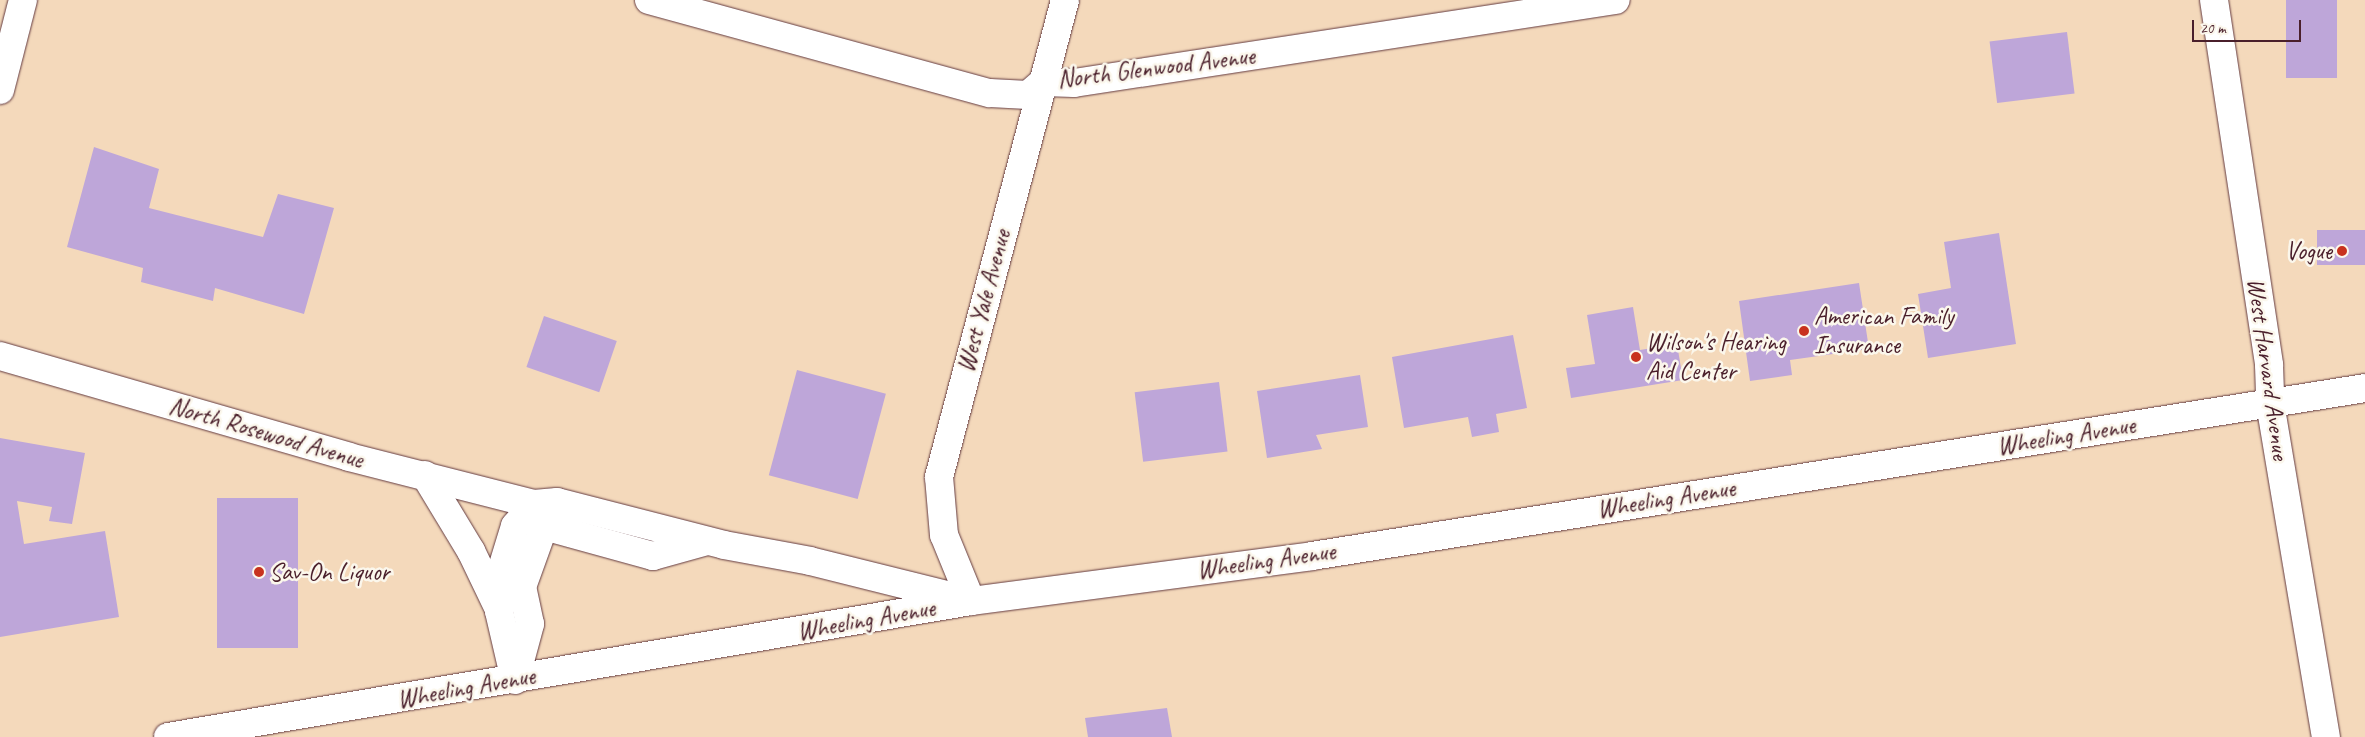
<!DOCTYPE html>
<html>
<head>
<meta charset="utf-8">
<style>
  body { margin:0 }
  #map { position:relative; width:2365px; height:737px; overflow:hidden; background:#f4d9bb; font-family:Caveat,sans-serif }
  div>[style] { position:absolute }
  [style*='--x'] { left:calc(var(--x)*1px); top:calc(var(--y)*1px); width:calc(var(--w)*1px); rotate:calc(var(--a)*1deg) }
  .building>* { inset:0; background:#bea6d9; transform-origin:0 0 }
  .roads { filter:drop-shadow(0 0 1px #643b41) drop-shadow(0 0 1px #643b41) }
  .minor>* { height:28px; margin:-14px; padding:0 14px; transform-origin:14px; border-radius:14px; background:#fff }
  .tertiary>* { height:28px; margin:-14px; padding:0 14px; transform-origin:14px; border-radius:14px; background:#fff }
  .secondary>* { height:28px; margin:-14px; padding:0 14px; transform-origin:14px; border-radius:14px; background:#fff }
  .dots>* { width:14px; height:14px; translate:-50% -50%; box-sizing:border-box; border:2px solid #fbf7ec; border-radius:50% }
  span { translate:-50% -50%; white-space:nowrap; text-align:center; line-height:1.15; -webkit-text-stroke:5px #fbf7ec; paint-order:stroke }
  .street-label { font-size:25px; color:#4a1f2b }
  .poi-label { font-size:25px; color:#4a1f2b }
  .right { translate:-100% -50%; text-align:right }
  .left { translate:0 -50%; text-align:left }
  .scale { position:absolute; left:2192px; top:20px; width:109px; height:22px; box-sizing:border-box; border:2px solid #4a1f2b; border-top:0; padding-left:6px; font-size:15px; line-height:18px; white-space:nowrap; color:#4a1f2b; -webkit-text-stroke:4px #fbf7ec; paint-order:stroke }
</style>
</head>
<body>
<div id="map">
  <div class="building">
    <div style="left:2286px;top:0;width:51px;height:78px"></div>
    <div style="left:2067px;top:32px;width:62px;height:78px;rotate:83deg"></div>
    <div style="clip-path:polygon(94px 147px,159px 169px,149px 208px,263px 237px,278px 194px,334px 208px,304px 314px,215px 288px,213px 301px,141px 282px,143px 268px,67px 247px)"></div>
    <div style="left:2365px;top:230px;width:35px;height:48px;rotate:90deg"></div>
    <div style="clip-path:polygon(1999px 233px,2016px 344px,1928px 358px,1918px 294px,1951px 288px,1944px 242px)"></div>
    <div style="clip-path:polygon(1859px 283px,1869px 349px,1790px 360px,1792px 375px,1750px 381px,1739px 301px)"></div>
    <div style="clip-path:polygon(1633px 307px,1640px 350px,1677px 344px,1683px 380px,1571px 398px,1566px 368px,1595px 364px,1587px 315px)"></div>
    <div style="left:544px;top:316px;width:77px;height:54px;rotate:19deg"></div>
    <div style="clip-path:polygon(1513px 335px,1527px 408px,1496px 414px,1499px 432px,1472px 437px,1468px 417px,1404px 428px,1392px 357px)"></div>
    <div style="left:797px;top:370px;width:92px;height:109px;rotate:15deg"></div>
    <div style="clip-path:polygon(1360px 375px,1368px 427px,1316px 435px,1322px 449px,1267px 458px,1257px 391px)"></div>
    <div style="left:1219px;top:382px;width:70px;height:85px;rotate:83deg"></div>
    <div style="clip-path:polygon(0 438px,85px 453px,72px 524px,49px 521px,52px 507px,17px 501px,24px 544px,105px 531px,119px 617px,0 637px)"></div>
    <div style="left:217px;top:498px;width:81px;height:150px"></div>
    <div style="clip-path:polygon(1167px 708px,1172px 737px,1088px 737px,1085px 718px)"></div>
  </div>
  <div class="roads">
    <div class="minor">
      <div style="--x:649;--y:0;--w:353;--a:15.3"></div>
      <div style="--x:990;--y:93;--w:38;--a:3"></div>
      <div style="--x:1028;--y:95;--w:20;--a:-41"></div>
      <div style="--x:1043;--y:82;--w:31;--a:2"></div>
      <div style="--x:1074;--y:83;--w:548;--a:-8.71"></div>
      <div style="--x:2214;--y:0;--w:369;--a:81.4"></div>
      <div style="--x:2269;--y:365;--w:38;--a:88"></div>
      <div style="--x:2270;--y:403;--w:339;--a:80.5"></div>
      <div style="--x:0;--y:90;--w:93;--a:-75.7"></div>
      <div style="--x:534;--y:504;--w:23;--a:-5"></div>
      <div style="--x:557;--y:502;--w:172;--a:14.4"></div>
      <div style="--x:724;--y:545;--w:87;--a:10.5"></div>
      <div style="--x:810;--y:561;--w:166;--a:14"></div>
      <div style="--x:544;--y:526;--w:113;--a:15.4"></div>
      <div style="--x:653;--y:556;--w:56;--a:-15.5"></div>
      <div style="--x:971;--y:601;--w:71;--a:-112.2"></div>
      <div style="--x:944;--y:535;--w:58;--a:-94.9"></div>
      <div style="--x:939;--y:477;--w:493;--a:-75.2"></div>
    </div>
    <div class="tertiary">
      <div style="--x:0;--y:356;--w:363;--a:16.1"></div>
      <div style="--x:349;--y:457;--w:191;--a:14.3"></div>
      <div style="--x:534;--y:504;--w:22;--a:66"></div>
    </div>
    <div class="secondary">
      <div style="--x:425;--y:475;--w:89;--a:58.8"></div>
      <div style="--x:471;--y:551;--w:60;--a:64.3"></div>
      <div style="--x:516;--y:676;--w:54;--a:-74.9"></div>
      <div style="--x:530;--y:624;--w:38;--a:-102"></div>
      <div style="--x:522;--y:587;--w:65;--a:-70.2"></div>
      <div style="--x:515;--y:680;--w:71;--a:-103.1"></div>
      <div style="--x:499;--y:611;--w:33;--a:-90"></div>
      <div style="--x:499;--y:578;--w:54;--a:-72.9"></div>
      <div style="--x:515;--y:526;--w:29;--a:-49"></div>
      <div style="--x:168;--y:737;--w:814;--a:-9.61"></div>
      <div style="--x:971;--y:601;--w:344;--a:-7.5"></div>
      <div style="--x:1312;--y:556;--w:1066;--a:-9.06"></div>
    </div>
  </div>
  <div class="dots">
    <div style="left:2342px;top:251px;background:#c8321e"></div>
    <div style="left:1804px;top:331px;background:#c8321e"></div>
    <div style="left:1636px;top:357px;background:#c8321e"></div>
    <div style="left:259px;top:572px;background:#c8321e"></div>
  </div>
  <div class="street-label">
    <span style="left:1156px;top:68px;rotate:-7deg">North Glenwood Avenue</span>
    <span style="left:984px;top:301px;rotate:-75deg">West Yale Avenue</span>
    <span style="left:2268px;top:369px;rotate:82deg">West Harvard Avenue</span>
    <span style="left:266px;top:433px;rotate:16deg">North Rosewood Avenue</span>
    <span style="left:2066px;top:436px;rotate:-9deg">Wheeling Avenue</span>
    <span style="left:1666px;top:499px;rotate:-9deg">Wheeling Avenue</span>
    <span style="left:1266px;top:561px;rotate:-8deg">Wheeling Avenue</span>
    <span style="left:866px;top:620px;rotate:-10deg">Wheeling Avenue</span>
    <span style="left:466px;top:688px;rotate:-10deg">Wheeling Avenue</span>
  </div>
  <div class="poi-label">
    <span class="right" style="left:2332px;top:251px">Vogue</span>
    <span class="left" style="left:1814px;top:331px">American Family<br>Insurance</span>
    <span class="left" style="left:1646px;top:357px">Wilson's Hearing<br>Aid Center</span>
    <span class="left" style="left:269px;top:572px">Sav-On Liquor</span>
  </div>
  <div class="scale">20 m</div>
</div>
</body>
</html>
